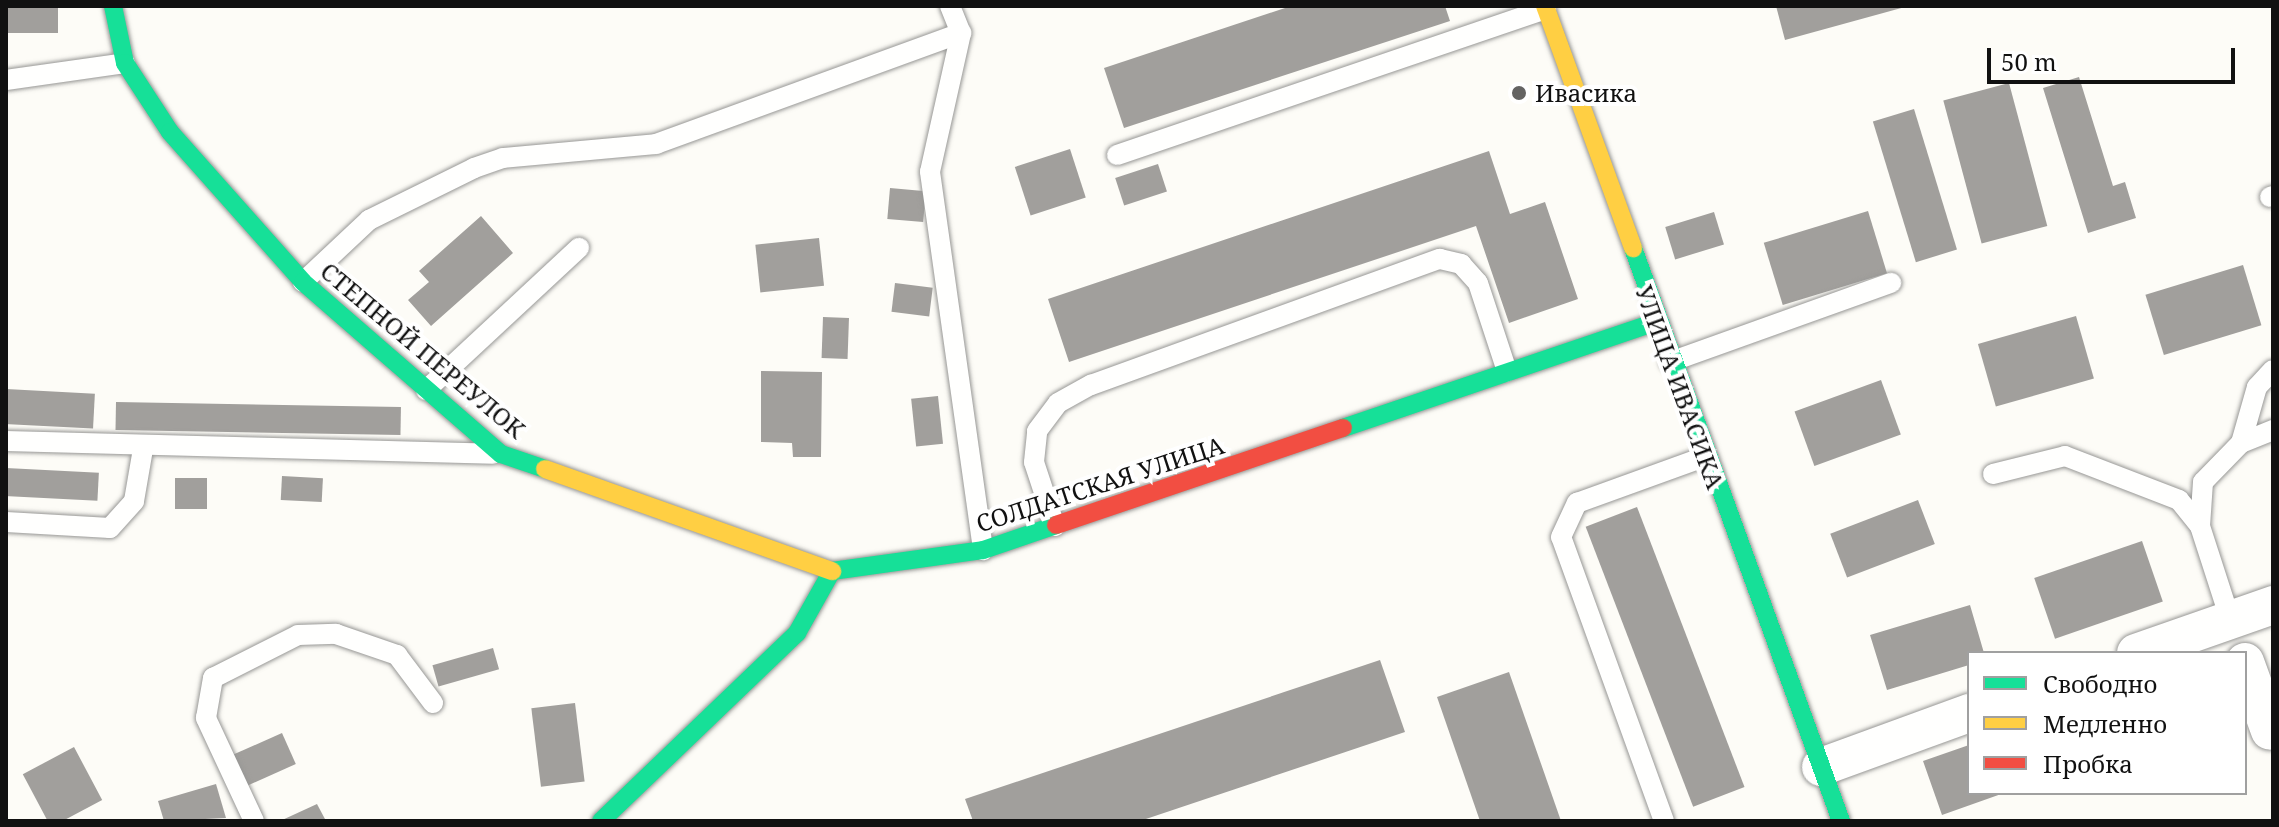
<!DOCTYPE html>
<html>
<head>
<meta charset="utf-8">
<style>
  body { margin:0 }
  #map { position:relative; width:2279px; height:827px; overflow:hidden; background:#fdfcf7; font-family:"Noto Serif",serif }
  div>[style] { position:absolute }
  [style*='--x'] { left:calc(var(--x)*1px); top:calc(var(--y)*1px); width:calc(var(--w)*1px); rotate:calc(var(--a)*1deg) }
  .building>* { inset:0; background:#a19f9c; transform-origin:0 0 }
  .roads { filter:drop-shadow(0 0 2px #979795) drop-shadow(0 0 2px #979795) }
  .lane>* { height:20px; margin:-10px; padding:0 10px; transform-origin:10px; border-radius:10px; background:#fffffe }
  .street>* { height:38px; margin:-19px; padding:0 19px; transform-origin:19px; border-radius:19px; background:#fffffe }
  .fast>* { height:18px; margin:-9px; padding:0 9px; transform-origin:9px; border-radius:9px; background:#16e098 }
  .slow>* { height:18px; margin:-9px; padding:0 9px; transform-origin:9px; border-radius:9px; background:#ffcf43 }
  .jam>* { height:18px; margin:-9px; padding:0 9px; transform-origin:9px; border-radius:9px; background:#f24e42 }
  .dots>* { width:22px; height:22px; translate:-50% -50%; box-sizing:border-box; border:4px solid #fff; border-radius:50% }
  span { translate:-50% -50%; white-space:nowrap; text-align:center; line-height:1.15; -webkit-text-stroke:8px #fff; paint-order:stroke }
  .poi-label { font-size:24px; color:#111 }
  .left { translate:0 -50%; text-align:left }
  .street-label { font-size:24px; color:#111 }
  .frame { position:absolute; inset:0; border:8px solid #111; pointer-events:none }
  .legend { position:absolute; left:1967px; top:651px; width:280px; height:144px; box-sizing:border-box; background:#fff; border:2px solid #a0a0a0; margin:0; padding:10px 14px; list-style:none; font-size:24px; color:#111 }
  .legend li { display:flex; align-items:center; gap:16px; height:40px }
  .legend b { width:40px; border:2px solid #a0a0a0 }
  .scale { position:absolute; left:1987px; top:48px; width:248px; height:36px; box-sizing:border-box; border:4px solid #111; border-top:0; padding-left:10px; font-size:24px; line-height:28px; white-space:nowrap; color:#111; -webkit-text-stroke:6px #fff; paint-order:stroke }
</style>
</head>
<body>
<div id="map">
  <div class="building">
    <div style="left:6px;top:6px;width:52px;height:27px"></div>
    <div style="clip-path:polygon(1291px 6px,1445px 6px,1450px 21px,1124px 128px,1104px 68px)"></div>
    <div style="clip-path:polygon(1776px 6px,1904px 6px,1905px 7px,1785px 40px)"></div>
    <div style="clip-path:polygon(2079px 77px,2113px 186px,2125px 182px,2136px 218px,2088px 233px,2043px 88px)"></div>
    <div style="left:2009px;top:83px;width:148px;height:68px;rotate:75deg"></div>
    <div style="left:1914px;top:109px;width:147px;height:43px;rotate:73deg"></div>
    <div style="left:1070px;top:149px;width:51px;height:58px;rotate:72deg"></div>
    <div style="clip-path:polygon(1489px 151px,1510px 214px,1545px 202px,1578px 299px,1509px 323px,1476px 226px,1069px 362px,1048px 299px)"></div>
    <div style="left:1158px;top:164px;width:29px;height:45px;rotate:72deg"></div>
    <div style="left:890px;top:188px;width:36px;height:31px;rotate:5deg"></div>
    <div style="left:1868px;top:211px;width:65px;height:109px;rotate:73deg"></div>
    <div style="left:1714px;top:212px;width:34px;height:51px;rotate:73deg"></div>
    <div style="clip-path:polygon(481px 216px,513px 253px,431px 326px,408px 300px,429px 282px,419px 271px)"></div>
    <div style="left:819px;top:238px;width:48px;height:64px;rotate:84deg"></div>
    <div style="left:2243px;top:265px;width:63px;height:102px;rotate:73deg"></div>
    <div style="left:895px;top:283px;width:38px;height:29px;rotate:7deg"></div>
    <div style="left:2076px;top:316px;width:65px;height:102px;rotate:74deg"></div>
    <div style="left:823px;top:317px;width:26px;height:41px;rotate:2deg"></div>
    <div style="clip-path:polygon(761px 371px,822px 372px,821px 457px,793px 457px,792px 443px,761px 442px)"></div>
    <div style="left:1881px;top:380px;width:58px;height:92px;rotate:70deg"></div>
    <div style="left:6px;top:389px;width:89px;height:35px;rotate:3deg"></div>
    <div style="left:938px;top:396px;width:48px;height:27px;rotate:84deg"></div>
    <div style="left:116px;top:402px;width:285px;height:28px;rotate:1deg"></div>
    <div style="left:6px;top:468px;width:93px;height:28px;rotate:3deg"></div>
    <div style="left:282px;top:476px;width:41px;height:24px;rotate:3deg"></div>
    <div style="left:207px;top:478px;width:31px;height:32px;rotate:90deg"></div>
    <div style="left:1918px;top:500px;width:47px;height:94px;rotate:69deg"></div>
    <div style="left:1637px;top:507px;width:300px;height:55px;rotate:69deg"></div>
    <div style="left:2142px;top:541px;width:64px;height:114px;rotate:71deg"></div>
    <div style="clip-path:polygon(1970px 605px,1984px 653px,1969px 653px,1969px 665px,1887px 690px,1870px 635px)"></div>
    <div style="left:493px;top:648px;width:22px;height:63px;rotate:74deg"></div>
    <div style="clip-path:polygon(1380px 660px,1405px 732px,1140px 821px,973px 821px,965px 799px)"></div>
    <div style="clip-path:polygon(1509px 672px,1561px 821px,1480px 821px,1437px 697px)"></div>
    <div style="left:575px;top:703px;width:79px;height:44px;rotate:83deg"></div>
    <div style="left:282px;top:733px;width:34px;height:55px;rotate:66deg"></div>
    <div style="clip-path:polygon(1969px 745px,1969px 793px,2004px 793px,1942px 815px,1923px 761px)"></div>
    <div style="left:74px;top:747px;width:60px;height:58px;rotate:62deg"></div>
    <div style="clip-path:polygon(216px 784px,226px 818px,164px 821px,158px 801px)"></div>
    <div style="clip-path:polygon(317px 804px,326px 821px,280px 821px)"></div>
  </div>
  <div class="roads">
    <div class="lane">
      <div style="--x:950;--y:6;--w:29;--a:68"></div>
      <div style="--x:961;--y:33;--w:142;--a:102.6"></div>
      <div style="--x:930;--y:172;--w:382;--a:82"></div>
      <div style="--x:6;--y:80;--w:120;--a:-8.1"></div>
      <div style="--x:1117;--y:155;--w:453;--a:-18.8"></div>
      <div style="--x:2270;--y:197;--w:3;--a:-18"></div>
      <div style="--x:303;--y:282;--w:91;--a:-43.2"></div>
      <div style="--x:369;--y:220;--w:117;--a:-26.3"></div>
      <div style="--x:474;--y:168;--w:31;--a:-19"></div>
      <div style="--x:503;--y:158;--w:154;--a:-5.2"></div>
      <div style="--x:656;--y:144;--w:325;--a:-20"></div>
      <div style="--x:1670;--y:362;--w:235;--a:-19.7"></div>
      <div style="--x:426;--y:390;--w:209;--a:-42.9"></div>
      <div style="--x:6;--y:441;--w:487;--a:1.5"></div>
      <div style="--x:2241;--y:443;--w:58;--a:-74.1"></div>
      <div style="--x:2257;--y:387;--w:23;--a:-47"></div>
      <div style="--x:1993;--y:474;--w:74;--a:-14"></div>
      <div style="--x:2065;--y:456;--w:122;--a:21.1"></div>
      <div style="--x:2179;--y:500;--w:33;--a:51"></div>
      <div style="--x:6;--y:522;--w:104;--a:3.3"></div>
      <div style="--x:110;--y:528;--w:36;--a:-48"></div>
      <div style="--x:134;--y:501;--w:53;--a:-80.2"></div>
      <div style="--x:1055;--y:526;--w:67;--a:-108.2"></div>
      <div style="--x:1034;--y:462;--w:31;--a:-84"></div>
      <div style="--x:1037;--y:431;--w:35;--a:-53"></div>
      <div style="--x:1058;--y:403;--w:38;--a:-29"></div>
      <div style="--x:1091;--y:385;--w:371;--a:-19.9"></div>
      <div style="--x:1440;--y:259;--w:22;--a:13"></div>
      <div style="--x:1461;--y:264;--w:25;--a:48"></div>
      <div style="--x:1478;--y:283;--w:93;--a:71.8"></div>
      <div style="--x:2230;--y:619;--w:98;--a:-107.9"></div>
      <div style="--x:2200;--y:526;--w:44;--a:-86.1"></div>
      <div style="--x:2203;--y:482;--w:54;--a:-45.7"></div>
      <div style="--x:2241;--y:443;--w:35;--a:-22"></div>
      <div style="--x:254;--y:821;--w:114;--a:-115"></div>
      <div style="--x:206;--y:718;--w:41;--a:-80.1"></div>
      <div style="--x:213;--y:678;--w:95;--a:-26.8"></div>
      <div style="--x:298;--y:635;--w:38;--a:-2"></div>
      <div style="--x:336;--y:634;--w:65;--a:19"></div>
      <div style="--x:397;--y:655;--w:60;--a:53.1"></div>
      <div style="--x:1664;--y:821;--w:302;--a:-109.9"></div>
      <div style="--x:1561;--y:537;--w:38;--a:-65"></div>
      <div style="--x:1577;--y:503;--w:135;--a:-19.9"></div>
    </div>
    <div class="street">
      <div style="--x:2136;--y:653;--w:145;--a:-19.3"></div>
      <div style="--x:2245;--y:662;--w:73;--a:70.1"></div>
      <div style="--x:1821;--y:767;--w:158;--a:-20"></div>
    </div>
    <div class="fast">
      <div style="--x:113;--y:6;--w:58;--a:78.1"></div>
      <div style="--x:125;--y:63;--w:82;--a:56.9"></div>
      <div style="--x:170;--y:132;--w:200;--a:48.4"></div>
      <div style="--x:303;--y:282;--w:262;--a:41"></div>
      <div style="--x:501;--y:454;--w:46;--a:18.8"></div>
      <div style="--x:1633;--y:248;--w:610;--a:70.05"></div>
      <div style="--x:1343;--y:428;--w:330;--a:-18.7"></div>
      <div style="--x:601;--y:821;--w:272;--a:-43.8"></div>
      <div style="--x:797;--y:633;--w:71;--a:-60.6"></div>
      <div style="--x:832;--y:571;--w:152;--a:-7.9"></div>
      <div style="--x:983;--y:550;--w:77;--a:-18.9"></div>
    </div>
    <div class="slow">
      <div style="--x:1545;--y:6;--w:258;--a:70"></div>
      <div style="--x:545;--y:469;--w:305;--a:19.6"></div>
    </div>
    <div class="jam">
      <div style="--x:1056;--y:525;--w:303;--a:-18.7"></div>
    </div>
  </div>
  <div class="dots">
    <div style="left:1519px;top:93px;background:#646362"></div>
  </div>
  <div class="poi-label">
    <span class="left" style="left:1535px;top:93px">Ивасика</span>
  </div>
  <div class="street-label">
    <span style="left:423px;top:350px;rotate:40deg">СТЕПНОЙ ПЕРЕУЛОК</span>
    <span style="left:1680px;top:387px;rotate:70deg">УЛИЦА ИВАСИКА</span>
    <span style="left:1100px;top:484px;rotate:-18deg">СОЛДАТСКАЯ УЛИЦА</span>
  </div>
  <div class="frame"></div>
  <ul class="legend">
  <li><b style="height:10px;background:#16e098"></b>Свободно</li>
  <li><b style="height:10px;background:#ffcf43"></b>Медленно</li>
  <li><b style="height:10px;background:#f24e42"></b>Пробка</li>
  </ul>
  <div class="scale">50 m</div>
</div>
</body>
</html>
